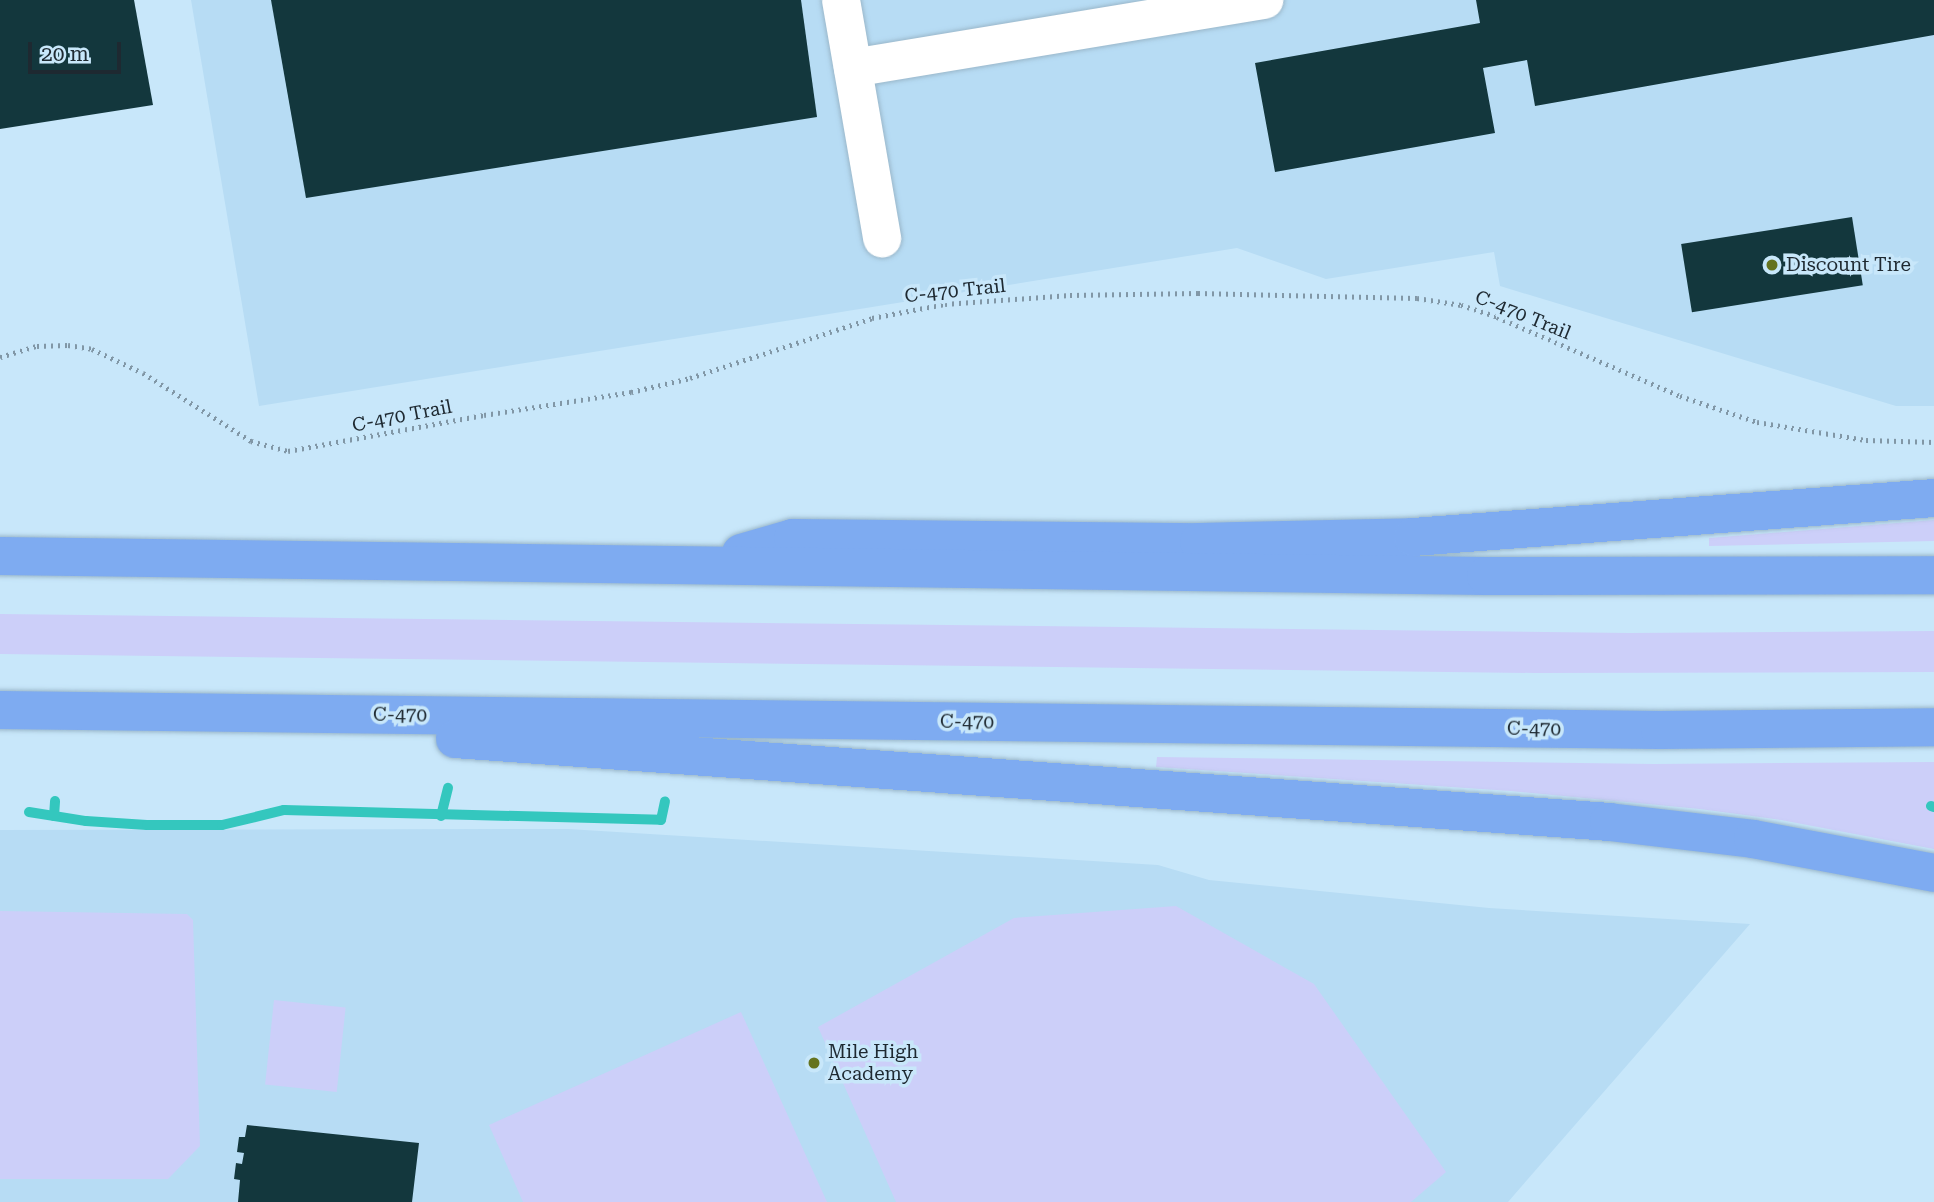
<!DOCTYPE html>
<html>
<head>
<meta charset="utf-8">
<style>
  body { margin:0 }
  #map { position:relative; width:1934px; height:1202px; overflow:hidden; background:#c8e7fa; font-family:"Roboto Serif",serif }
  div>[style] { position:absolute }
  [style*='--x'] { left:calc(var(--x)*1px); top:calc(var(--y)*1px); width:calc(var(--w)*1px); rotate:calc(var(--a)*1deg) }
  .built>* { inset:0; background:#b7dcf4 }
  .green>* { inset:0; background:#cccff9; transform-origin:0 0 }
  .stream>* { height:10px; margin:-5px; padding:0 5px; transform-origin:5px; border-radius:5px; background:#34c7be }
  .building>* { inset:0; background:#13373d; transform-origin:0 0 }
  .path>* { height:4.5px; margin-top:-2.25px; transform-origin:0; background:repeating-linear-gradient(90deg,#8197a6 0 2px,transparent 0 7px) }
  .roads { filter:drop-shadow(0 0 2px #9ab7ca) drop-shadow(0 0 2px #9ab7ca) }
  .minor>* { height:38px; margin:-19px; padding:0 19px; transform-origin:19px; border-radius:19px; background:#fff }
  .highway>* { height:38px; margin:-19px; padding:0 19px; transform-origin:19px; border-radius:19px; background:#7eabf1 }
  .dots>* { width:19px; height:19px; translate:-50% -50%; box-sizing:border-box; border:4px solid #c8e7fa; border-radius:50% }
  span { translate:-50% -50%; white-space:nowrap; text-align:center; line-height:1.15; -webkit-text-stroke:7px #c8e7fa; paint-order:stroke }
  .poi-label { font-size:19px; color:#1e2931 }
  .left { translate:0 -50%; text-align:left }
  .street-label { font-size:19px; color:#1e2931 }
  .scale { position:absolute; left:28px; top:42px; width:93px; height:32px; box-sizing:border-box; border:4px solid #1e2931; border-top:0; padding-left:9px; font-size:21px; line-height:24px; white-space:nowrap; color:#1e2931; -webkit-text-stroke:5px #c8e7fa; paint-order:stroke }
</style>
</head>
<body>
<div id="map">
  <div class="built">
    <div style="clip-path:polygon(191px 0,1934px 0,1934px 406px,1896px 406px,1500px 286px,1494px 252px,1326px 279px,1237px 248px,259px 406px)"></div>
    <div style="clip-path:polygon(568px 829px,1158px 865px,1209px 880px,1489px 908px,1750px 924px,1508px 1202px,0 1202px,0 830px)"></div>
  </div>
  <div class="green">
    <div style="clip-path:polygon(1934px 520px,1934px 541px,1709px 546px,1709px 538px)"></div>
    <div style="clip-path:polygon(0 614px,1629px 633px,1934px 631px,1934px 672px,1535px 673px,0 654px)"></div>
    <div style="clip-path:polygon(1157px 757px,1654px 764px,1934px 762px,1934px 849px,1781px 820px,1700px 809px,1511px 791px,1156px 767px)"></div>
    <div style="clip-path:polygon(1176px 906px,1314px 984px,1446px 1172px,1411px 1202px,896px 1202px,818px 1027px,1014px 918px)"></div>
    <div style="clip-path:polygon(0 911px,187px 914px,193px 920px,200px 1146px,168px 1179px,0 1179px)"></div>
    <div style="left:274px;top:1000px;width:72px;height:85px;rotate:6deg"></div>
    <div style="clip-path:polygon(741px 1012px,827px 1202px,523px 1202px,489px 1125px)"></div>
  </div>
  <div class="stream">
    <div style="--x:1931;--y:806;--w:3;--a:18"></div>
    <div style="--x:29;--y:812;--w:58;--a:9"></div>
    <div style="--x:86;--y:821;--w:61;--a:3.8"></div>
    <div style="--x:147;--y:825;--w:75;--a:0"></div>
    <div style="--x:222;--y:825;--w:64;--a:-13.6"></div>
    <div style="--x:284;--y:810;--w:377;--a:1.5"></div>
    <div style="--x:661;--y:820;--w:19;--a:-78"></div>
    <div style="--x:54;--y:816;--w:15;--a:-86"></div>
    <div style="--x:441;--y:816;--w:29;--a:-76"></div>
  </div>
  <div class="building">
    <div style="clip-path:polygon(0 0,134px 0,153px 105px,0 129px)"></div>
    <div style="clip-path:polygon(271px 0,801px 0,817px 117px,306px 198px)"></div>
    <div style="clip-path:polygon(1476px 0,1934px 0,1934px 35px,1535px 106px,1527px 60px,1483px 68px,1495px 133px,1275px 172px,1255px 63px,1480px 23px)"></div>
    <div style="left:1852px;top:217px;width:69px;height:173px;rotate:81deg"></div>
    <div style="clip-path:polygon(247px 1125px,419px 1143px,412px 1202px,238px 1202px,240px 1180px,234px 1179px,236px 1163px,242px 1164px,244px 1153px,237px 1152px,239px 1137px,245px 1137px)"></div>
  </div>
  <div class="path">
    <div style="--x:0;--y:357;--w:39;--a:-17"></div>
    <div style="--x:37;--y:346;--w:31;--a:-2"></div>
    <div style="--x:68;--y:345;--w:24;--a:9"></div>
    <div style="--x:92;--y:349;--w:56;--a:25.2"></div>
    <div style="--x:143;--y:373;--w:128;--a:32.2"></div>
    <div style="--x:251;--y:441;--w:38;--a:15"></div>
    <div style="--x:288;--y:451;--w:199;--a:-10.4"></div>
    <div style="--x:484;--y:415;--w:149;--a:-8.9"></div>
    <div style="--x:631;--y:392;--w:61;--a:-13.3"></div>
    <div style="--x:690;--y:378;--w:192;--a:-18.2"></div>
    <div style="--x:872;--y:318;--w:74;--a:-10.9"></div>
    <div style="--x:945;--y:304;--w:125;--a:-4.1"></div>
    <div style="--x:1070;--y:295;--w:128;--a:-0.9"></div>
    <div style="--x:1198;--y:293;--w:219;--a:1.3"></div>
    <div style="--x:1417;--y:298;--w:45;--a:9"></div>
    <div style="--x:1461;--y:305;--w:38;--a:18"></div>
    <div style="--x:1497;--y:317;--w:199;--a:23.3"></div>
    <div style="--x:1680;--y:396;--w:81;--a:18.7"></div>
    <div style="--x:1757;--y:422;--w:110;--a:9.4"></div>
    <div style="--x:1866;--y:440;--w:68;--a:1.7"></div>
  </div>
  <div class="roads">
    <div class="minor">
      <div style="--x:841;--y:0;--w:242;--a:80.2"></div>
      <div style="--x:853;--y:68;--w:417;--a:-9.4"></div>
    </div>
    <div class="highway">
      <div style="--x:741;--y:553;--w:54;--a:-16.1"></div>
      <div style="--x:793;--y:538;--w:406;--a:0.6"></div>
      <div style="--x:1199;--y:542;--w:214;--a:-1.3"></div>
      <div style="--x:1413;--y:537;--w:522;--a:-4.28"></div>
      <div style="--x:0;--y:556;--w:1486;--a:0.77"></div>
      <div style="--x:1486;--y:576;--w:448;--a:-0.1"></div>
      <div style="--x:0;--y:710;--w:1660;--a:0.69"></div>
      <div style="--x:1660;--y:730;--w:274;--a:-0.6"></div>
      <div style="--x:455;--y:739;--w:1157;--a:4.11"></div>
      <div style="--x:1609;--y:822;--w:145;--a:6.7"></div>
      <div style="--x:1753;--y:839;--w:184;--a:10.6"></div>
    </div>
  </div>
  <div class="dots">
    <div style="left:1772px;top:265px;background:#65731f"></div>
    <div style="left:814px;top:1063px;background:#65731f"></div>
  </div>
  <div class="poi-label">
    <span class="left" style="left:1786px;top:265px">Discount Tire</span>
    <span class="left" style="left:828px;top:1063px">Mile High<br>Academy</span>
  </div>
  <div class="street-label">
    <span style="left:955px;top:291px;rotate:-6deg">C-470 Trail</span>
    <span style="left:1523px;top:315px;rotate:22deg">C-470 Trail</span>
    <span style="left:402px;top:416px;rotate:-11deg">C-470 Trail</span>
    <span style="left:400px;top:715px;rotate:1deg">C-470</span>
    <span style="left:967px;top:722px;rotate:1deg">C-470</span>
    <span style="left:1534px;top:729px;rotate:1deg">C-470</span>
  </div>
  <div class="scale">20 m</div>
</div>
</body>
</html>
